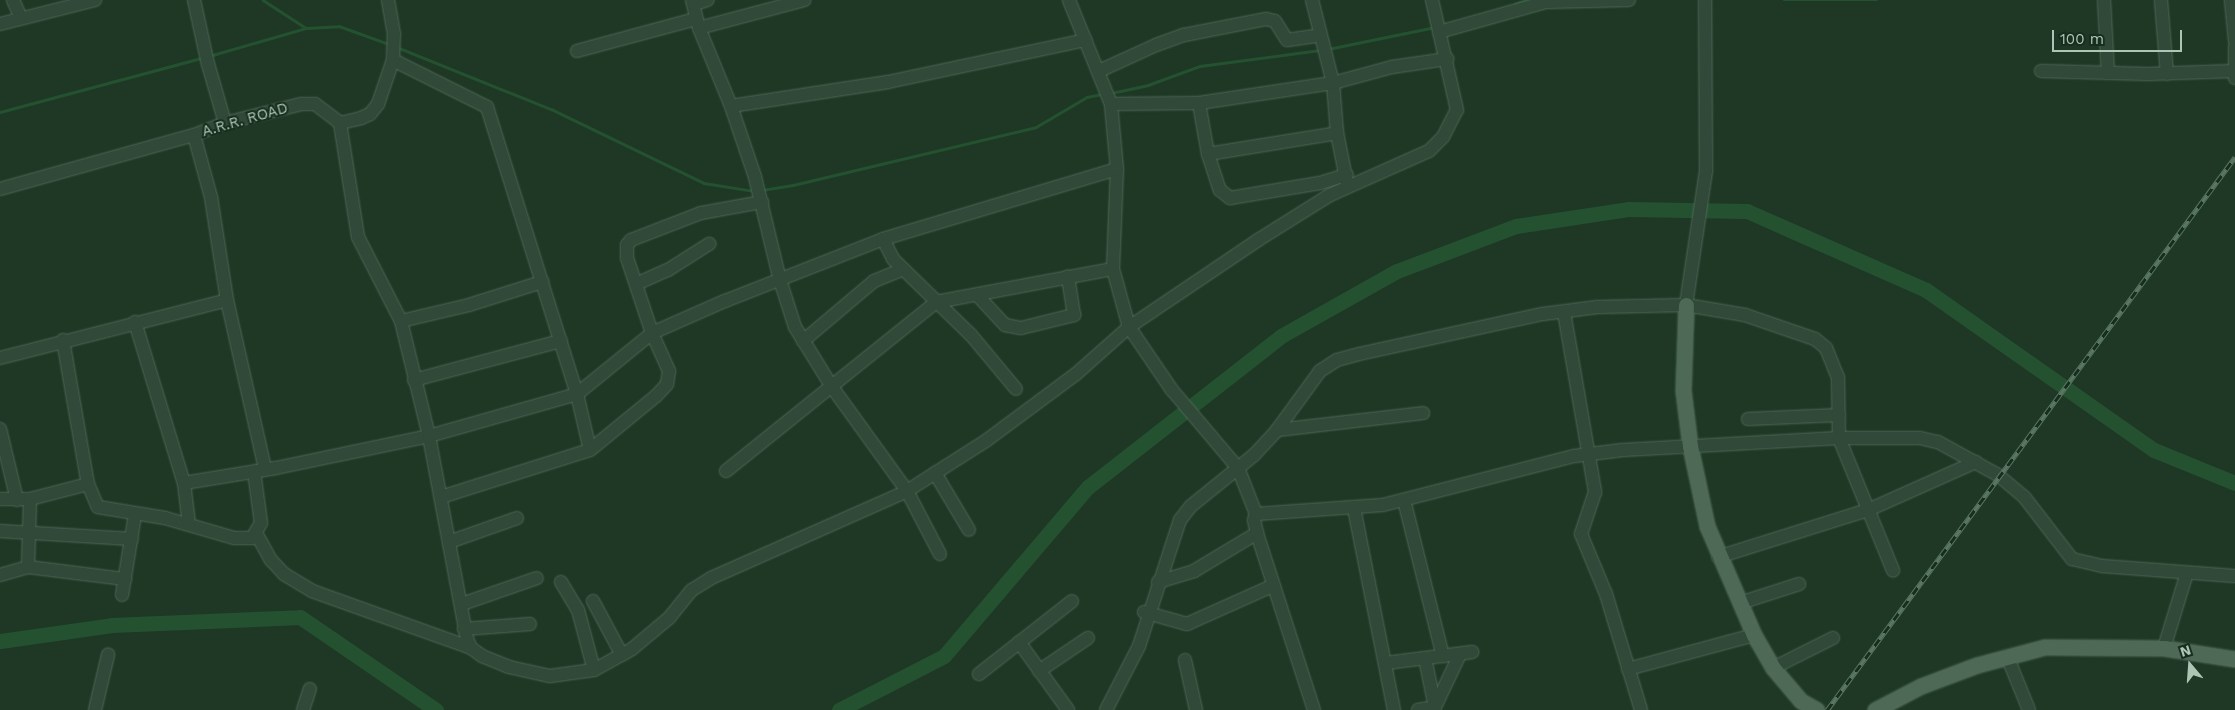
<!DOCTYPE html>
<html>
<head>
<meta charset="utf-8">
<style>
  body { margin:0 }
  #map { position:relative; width:2235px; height:710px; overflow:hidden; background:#1e3825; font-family:"Work Sans",sans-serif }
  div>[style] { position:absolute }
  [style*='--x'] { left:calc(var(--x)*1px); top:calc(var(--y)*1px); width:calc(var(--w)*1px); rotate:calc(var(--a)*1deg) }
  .stream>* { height:2.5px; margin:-1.25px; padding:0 1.25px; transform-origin:1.25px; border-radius:1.25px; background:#245231 }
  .river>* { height:15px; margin:-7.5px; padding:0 7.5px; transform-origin:7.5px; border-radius:7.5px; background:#245231 }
  .roads { filter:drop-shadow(0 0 1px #4f6757) drop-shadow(0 0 1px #4f6757) }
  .minor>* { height:12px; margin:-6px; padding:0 6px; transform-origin:6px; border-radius:6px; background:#314938 }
  .major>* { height:15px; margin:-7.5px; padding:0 7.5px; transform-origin:7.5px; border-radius:7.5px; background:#4f6957 }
  .rail>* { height:4.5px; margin-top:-2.25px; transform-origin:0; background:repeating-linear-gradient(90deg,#172d1e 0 8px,#5a7763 0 16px); box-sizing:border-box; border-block:1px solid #5a7763 }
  span { translate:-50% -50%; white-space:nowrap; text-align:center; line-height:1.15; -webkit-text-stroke:4px #172d1e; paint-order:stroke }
  .street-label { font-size:15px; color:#abc6b4 }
  .north { position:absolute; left:2165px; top:640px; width:50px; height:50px; -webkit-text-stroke:4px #172d1e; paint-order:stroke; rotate:342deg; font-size:14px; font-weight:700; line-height:20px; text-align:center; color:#abc6b4 }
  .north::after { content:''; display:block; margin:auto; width:18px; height:22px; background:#abc6b4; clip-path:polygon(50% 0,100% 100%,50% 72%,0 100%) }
  .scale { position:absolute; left:2052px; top:30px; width:130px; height:22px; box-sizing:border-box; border:2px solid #abc6b4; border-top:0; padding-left:6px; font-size:15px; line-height:18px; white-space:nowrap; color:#abc6b4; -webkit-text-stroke:4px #172d1e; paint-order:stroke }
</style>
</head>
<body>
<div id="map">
  <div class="stream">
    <div style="--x:263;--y:0;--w:51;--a:33.1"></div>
    <div style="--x:1784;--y:0;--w:93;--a:0"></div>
    <div style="--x:1515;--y:4;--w:12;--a:-20"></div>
    <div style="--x:399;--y:48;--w:164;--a:21.9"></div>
    <div style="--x:551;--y:109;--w:170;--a:25.8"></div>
    <div style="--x:704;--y:183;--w:51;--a:9.1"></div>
    <div style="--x:1328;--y:49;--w:109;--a:-11.6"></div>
    <div style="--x:209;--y:56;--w:101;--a:-16.1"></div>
    <div style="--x:306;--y:28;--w:33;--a:-3"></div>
    <div style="--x:339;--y:26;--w:53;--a:19.8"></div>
    <div style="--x:1111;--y:93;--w:38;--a:-12"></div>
    <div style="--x:1148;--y:85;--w:55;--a:-20.1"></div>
    <div style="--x:1200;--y:66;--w:121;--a:-7.6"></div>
    <div style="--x:0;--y:112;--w:208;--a:-15"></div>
    <div style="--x:762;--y:190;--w:31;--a:-9"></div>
    <div style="--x:793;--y:185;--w:250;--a:-13.4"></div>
    <div style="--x:1036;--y:127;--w:59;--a:-30.5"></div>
    <div style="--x:1087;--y:97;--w:16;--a:-11"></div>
  </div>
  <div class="river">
    <div style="--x:0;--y:641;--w:113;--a:-8.1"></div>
    <div style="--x:112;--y:625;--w:188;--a:-2.4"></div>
    <div style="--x:300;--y:617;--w:165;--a:34.4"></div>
    <div style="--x:839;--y:710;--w:118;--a:-27.2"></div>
    <div style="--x:944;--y:656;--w:222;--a:-49.6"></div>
    <div style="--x:1088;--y:487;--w:245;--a:-38"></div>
    <div style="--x:1281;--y:336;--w:133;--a:-29.3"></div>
    <div style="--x:1397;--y:271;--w:127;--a:-20.7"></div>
    <div style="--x:1516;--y:226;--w:113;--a:-8.6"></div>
    <div style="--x:1628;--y:209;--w:119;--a:1"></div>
    <div style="--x:1747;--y:211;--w:196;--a:23.8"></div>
    <div style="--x:1926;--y:290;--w:279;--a:35.1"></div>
    <div style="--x:2154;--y:450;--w:87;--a:22.2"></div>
  </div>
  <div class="roads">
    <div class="minor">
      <div style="--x:13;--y:0;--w:20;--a:66"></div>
      <div style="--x:194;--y:0;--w:66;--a:77.7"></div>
      <div style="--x:208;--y:64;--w:61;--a:73.9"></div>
      <div style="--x:692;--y:0;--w:29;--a:76"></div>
      <div style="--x:699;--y:28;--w:84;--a:67.7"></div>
      <div style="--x:731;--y:106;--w:75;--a:71.3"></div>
      <div style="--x:755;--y:177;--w:106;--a:76.4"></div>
      <div style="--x:780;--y:280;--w:49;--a:72.3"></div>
      <div style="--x:795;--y:327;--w:70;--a:58.3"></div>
      <div style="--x:832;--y:387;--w:128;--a:54.2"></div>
      <div style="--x:907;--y:491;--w:71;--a:62.4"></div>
      <div style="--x:1312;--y:0;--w:86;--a:75.8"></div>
      <div style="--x:1333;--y:83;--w:50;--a:85.4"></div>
      <div style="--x:1337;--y:133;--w:51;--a:78.7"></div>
      <div style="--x:2104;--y:0;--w:73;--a:86.9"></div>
      <div style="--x:2161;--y:0;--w:74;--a:85.4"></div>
      <div style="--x:2231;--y:0;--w:41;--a:84.4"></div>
      <div style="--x:694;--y:4;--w:14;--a:-17"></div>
      <div style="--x:0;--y:24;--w:98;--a:-14.2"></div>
      <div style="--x:699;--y:28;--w:109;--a:-14.9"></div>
      <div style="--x:1439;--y:32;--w:111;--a:-15.7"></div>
      <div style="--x:1546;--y:2;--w:83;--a:-1.4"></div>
      <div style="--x:2235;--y:47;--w:31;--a:90"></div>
      <div style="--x:577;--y:51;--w:123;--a:-15.1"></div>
      <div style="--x:393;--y:60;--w:105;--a:26.6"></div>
      <div style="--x:487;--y:107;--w:301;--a:72.6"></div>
      <div style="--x:577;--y:394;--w:57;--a:76.9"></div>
      <div style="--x:1099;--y:71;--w:63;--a:-24.5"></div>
      <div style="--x:1156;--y:45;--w:30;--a:-20"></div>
      <div style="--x:1184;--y:35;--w:84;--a:-11"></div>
      <div style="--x:1266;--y:19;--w:9;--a:13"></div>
      <div style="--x:1275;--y:21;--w:22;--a:58"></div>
      <div style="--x:1287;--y:40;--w:34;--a:-8"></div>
      <div style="--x:2041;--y:71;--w:107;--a:1.6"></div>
      <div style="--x:2148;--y:74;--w:86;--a:-2"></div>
      <div style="--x:1199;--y:103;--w:52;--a:80"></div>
      <div style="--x:1208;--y:154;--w:38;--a:72"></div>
      <div style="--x:1220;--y:190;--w:13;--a:39"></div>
      <div style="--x:1230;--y:198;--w:91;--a:-9.5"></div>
      <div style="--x:1320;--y:183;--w:28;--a:-17"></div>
      <div style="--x:1111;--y:104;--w:88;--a:-0.7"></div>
      <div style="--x:1199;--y:103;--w:135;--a:-8.5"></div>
      <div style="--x:1333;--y:83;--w:61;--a:-15.2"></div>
      <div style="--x:1392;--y:67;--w:56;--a:-8.3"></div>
      <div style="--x:731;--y:106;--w:159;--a:-8.7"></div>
      <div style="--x:888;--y:82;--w:202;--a:-12"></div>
      <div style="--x:340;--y:123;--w:115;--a:81"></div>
      <div style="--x:358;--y:237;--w:94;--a:62.9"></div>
      <div style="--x:401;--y:321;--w:118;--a:76.3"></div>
      <div style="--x:429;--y:436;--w:207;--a:79.4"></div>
      <div style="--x:467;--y:639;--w:10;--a:66"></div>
      <div style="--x:471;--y:648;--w:14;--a:36"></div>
      <div style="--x:482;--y:656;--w:29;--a:22"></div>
      <div style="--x:509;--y:667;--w:42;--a:12.4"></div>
      <div style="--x:550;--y:676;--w:44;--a:-7.8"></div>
      <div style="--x:594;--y:670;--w:43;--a:-28.9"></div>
      <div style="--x:632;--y:649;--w:48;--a:-40"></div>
      <div style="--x:669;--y:618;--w:36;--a:-51"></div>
      <div style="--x:692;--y:590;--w:22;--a:-32"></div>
      <div style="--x:711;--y:578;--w:214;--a:-23.9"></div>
      <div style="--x:907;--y:491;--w:95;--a:-32.5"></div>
      <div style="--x:987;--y:440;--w:111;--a:-36.6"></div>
      <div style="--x:1076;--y:374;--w:71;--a:-41.6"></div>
      <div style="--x:1129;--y:327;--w:156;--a:-34"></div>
      <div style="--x:1258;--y:240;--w:85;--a:-32"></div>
      <div style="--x:1330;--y:195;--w:108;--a:-24"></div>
      <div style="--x:1429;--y:151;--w:20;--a:-45"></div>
      <div style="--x:1443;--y:137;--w:30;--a:-63"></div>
      <div style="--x:1457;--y:110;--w:113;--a:-102.8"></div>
      <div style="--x:194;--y:135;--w:64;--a:74.7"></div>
      <div style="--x:211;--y:197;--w:104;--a:81.2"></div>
      <div style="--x:227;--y:300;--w:173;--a:77.3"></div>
      <div style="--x:1208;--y:154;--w:131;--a:-9.2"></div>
      <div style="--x:1117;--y:169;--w:100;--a:92.3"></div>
      <div style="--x:1113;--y:269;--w:60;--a:74.6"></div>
      <div style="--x:1129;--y:327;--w:76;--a:55.7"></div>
      <div style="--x:1172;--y:390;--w:102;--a:49.8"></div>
      <div style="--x:1238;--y:468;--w:49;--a:68.6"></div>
      <div style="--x:0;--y:189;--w:201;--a:-15.6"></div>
      <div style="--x:194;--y:135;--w:33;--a:-21"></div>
      <div style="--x:225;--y:123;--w:78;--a:-14"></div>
      <div style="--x:301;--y:104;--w:14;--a:0"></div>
      <div style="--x:315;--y:104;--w:31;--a:37"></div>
      <div style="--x:340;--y:123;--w:22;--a:-13"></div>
      <div style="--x:361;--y:118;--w:10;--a:-24"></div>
      <div style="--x:370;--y:114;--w:13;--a:-51"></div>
      <div style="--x:378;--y:104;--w:46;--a:-71.2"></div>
      <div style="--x:393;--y:60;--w:26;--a:-88"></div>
      <div style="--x:394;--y:34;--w:35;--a:-100"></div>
      <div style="--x:883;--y:239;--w:22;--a:63"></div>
      <div style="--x:893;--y:259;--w:109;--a:44.3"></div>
      <div style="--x:971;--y:335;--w:70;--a:50.2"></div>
      <div style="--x:636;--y:284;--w:35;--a:-24"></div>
      <div style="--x:668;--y:270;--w:49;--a:-32.4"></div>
      <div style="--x:978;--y:296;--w:40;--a:47"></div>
      <div style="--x:1005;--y:325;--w:16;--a:11"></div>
      <div style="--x:1021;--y:328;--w:55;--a:-13.8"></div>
      <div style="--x:1074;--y:315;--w:39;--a:-99"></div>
      <div style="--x:1686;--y:305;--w:135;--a:-81.5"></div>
      <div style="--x:1706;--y:171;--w:171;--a:-90.3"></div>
      <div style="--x:1564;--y:312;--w:183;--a:80.2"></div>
      <div style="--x:1595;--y:492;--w:44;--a:108.4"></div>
      <div style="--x:1581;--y:534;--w:65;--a:67.4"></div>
      <div style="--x:1606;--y:594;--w:121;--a:73.2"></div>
      <div style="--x:401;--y:321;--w:70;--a:-13.2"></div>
      <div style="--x:469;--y:305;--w:77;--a:-17.5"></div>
      <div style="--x:135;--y:322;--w:168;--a:73.1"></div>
      <div style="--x:184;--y:483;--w:93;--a:-9.3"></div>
      <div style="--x:276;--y:468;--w:156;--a:-11.8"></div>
      <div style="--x:429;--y:436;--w:154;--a:-15.8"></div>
      <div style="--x:577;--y:394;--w:97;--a:-39.1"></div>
      <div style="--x:652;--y:333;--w:80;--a:-23.7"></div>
      <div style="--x:725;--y:301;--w:170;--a:-21.4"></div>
      <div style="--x:883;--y:239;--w:244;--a:-16.7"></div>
      <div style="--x:1117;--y:169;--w:65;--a:-95.3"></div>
      <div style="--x:1111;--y:104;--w:112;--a:-112"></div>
      <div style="--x:63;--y:340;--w:146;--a:80.2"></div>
      <div style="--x:88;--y:484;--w:25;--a:67"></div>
      <div style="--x:98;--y:507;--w:68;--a:9.3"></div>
      <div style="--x:165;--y:518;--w:72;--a:16.2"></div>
      <div style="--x:234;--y:538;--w:18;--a:0"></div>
      <div style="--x:252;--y:538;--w:17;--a:-59"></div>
      <div style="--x:261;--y:523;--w:52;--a:-97.7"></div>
      <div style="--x:803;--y:341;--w:93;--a:-40.2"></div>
      <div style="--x:874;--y:281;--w:31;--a:-22"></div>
      <div style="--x:0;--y:358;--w:234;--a:-14.3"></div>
      <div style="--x:414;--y:380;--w:152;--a:-14.9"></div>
      <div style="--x:1748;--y:419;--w:91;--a:-2.5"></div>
      <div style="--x:0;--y:429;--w:73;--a:76.5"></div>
      <div style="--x:1277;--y:430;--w:147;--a:-6.6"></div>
      <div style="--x:726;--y:471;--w:270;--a:-38.8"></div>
      <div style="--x:936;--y:302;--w:180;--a:-10.6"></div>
      <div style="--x:935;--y:473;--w:66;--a:59.2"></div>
      <div style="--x:184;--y:483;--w:41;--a:83"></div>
      <div style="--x:441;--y:497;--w:156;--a:-17.5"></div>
      <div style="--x:590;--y:450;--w:85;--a:-39.3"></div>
      <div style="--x:656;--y:396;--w:16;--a:-47"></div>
      <div style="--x:667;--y:384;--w:13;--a:-81"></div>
      <div style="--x:669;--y:371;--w:42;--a:-114.1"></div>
      <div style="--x:652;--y:333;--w:79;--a:-108.4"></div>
      <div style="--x:627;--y:258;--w:13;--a:-90"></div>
      <div style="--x:627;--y:245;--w:6;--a:-51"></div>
      <div style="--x:631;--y:240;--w:75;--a:-21.1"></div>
      <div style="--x:701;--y:213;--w:62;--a:-10.2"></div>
      <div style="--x:0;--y:499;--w:25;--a:0"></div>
      <div style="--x:1404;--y:500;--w:161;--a:76"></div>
      <div style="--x:1354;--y:508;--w:206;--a:78.8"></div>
      <div style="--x:0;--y:531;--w:132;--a:3.5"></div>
      <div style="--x:257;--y:535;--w:29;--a:61"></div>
      <div style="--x:271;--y:560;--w:19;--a:47"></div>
      <div style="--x:284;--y:574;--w:33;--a:31"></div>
      <div style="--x:312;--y:591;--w:169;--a:19.7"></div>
      <div style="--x:449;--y:542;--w:72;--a:-19.4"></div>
      <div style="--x:1718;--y:557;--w:157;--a:-17.4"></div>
      <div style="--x:1868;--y:510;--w:118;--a:-24"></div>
      <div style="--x:28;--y:567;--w:98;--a:7.1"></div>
      <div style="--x:0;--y:575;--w:29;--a:-16"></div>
      <div style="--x:28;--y:567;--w:68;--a:-88.3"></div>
      <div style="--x:30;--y:499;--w:60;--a:-14.5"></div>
      <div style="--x:561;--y:582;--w:33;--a:59"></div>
      <div style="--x:578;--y:610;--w:62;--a:75.1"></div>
      <div style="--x:1158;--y:582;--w:38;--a:-17"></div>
      <div style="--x:1194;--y:571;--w:74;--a:-31.1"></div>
      <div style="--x:122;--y:595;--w:81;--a:-80.8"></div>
      <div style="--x:593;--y:601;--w:61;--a:61.8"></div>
      <div style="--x:1743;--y:602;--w:59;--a:-17.8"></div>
      <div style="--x:462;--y:604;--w:79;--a:-19.1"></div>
      <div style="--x:1144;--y:612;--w:45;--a:15.6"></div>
      <div style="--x:1187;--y:624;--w:95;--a:-24.1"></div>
      <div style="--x:464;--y:629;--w:66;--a:-4.3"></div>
      <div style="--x:1019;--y:642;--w:84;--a:54.2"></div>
      <div style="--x:2164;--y:648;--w:78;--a:-73"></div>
      <div style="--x:2007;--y:656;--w:58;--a:67.8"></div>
      <div style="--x:1425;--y:658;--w:50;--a:78.5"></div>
      <div style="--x:1185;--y:660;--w:51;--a:77.6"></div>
      <div style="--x:1386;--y:663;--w:87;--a:-7.3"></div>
      <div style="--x:1773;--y:668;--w:67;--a:-26.6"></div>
      <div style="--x:1628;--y:669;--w:131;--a:-15.1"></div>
      <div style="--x:1039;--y:671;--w:59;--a:-34"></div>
      <div style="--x:979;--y:674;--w:118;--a:-38.1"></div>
      <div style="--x:95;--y:710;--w:57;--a:-76.7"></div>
      <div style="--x:303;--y:710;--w:22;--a:-72"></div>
      <div style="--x:1106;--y:710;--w:72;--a:-62.7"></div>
      <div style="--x:1139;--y:646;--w:133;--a:-72"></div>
      <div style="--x:1180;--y:520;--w:18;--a:-52"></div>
      <div style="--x:1191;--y:506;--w:81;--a:-39"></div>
      <div style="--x:1254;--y:455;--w:34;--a:-47"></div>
      <div style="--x:1277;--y:430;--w:73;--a:-53.9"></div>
      <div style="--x:1320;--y:371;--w:20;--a:-33"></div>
      <div style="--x:1337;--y:360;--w:23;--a:-15"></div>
      <div style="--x:1359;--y:354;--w:188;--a:-12.3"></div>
      <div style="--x:1543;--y:314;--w:55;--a:-7.3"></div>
      <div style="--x:1598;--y:307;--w:88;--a:-1.3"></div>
      <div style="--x:1686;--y:305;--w:60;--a:9.6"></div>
      <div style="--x:1745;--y:315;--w:74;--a:18.9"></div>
      <div style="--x:1815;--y:339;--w:14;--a:39"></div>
      <div style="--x:1826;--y:348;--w:31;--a:68"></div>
      <div style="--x:1838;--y:377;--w:61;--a:89.1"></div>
      <div style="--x:1839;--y:438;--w:143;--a:67.8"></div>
      <div style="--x:1314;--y:710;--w:186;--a:-107.9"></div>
      <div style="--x:1257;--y:533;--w:13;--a:-103"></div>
      <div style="--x:1254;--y:520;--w:6;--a:-72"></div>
      <div style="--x:1256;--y:514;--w:127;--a:-4.1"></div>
      <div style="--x:1383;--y:505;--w:197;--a:-14.4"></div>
      <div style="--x:1574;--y:456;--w:49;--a:-7"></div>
      <div style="--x:1623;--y:450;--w:216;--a:-3.2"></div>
      <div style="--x:1839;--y:438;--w:81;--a:0"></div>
      <div style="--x:1920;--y:438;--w:18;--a:13"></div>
      <div style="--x:1938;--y:442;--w:68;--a:28.8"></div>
      <div style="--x:1998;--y:475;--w:35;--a:40"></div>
      <div style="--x:2025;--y:498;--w:77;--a:52.4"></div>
      <div style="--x:2072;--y:559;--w:31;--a:13"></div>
      <div style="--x:2102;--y:566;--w:133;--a:4.3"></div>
      <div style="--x:1418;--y:710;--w:17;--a:-10"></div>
      <div style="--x:1435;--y:707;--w:59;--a:-64.7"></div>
    </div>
    <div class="major">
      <div style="--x:1686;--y:305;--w:85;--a:92"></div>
      <div style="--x:1683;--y:390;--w:56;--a:82.9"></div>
      <div style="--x:1690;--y:446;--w:82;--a:78"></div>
      <div style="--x:1707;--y:526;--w:119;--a:66.7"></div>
      <div style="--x:1754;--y:635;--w:38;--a:60"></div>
      <div style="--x:1773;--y:668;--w:43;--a:49.7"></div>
      <div style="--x:1801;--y:701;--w:18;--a:29"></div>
      <div style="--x:1875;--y:710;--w:52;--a:-27.6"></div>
      <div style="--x:1921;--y:686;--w:60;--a:-20.6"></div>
      <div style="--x:1977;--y:665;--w:70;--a:-14.8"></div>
      <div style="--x:2045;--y:647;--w:119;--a:0.5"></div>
      <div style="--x:2164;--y:648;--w:72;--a:8.8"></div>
    </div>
  </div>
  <div class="rail">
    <div style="--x:1827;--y:710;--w:687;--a:-53.58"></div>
  </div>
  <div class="street-label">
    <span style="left:245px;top:120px;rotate:-16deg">A.R.R. ROAD</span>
  </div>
  <div class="north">N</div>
  <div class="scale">100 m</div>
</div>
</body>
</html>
